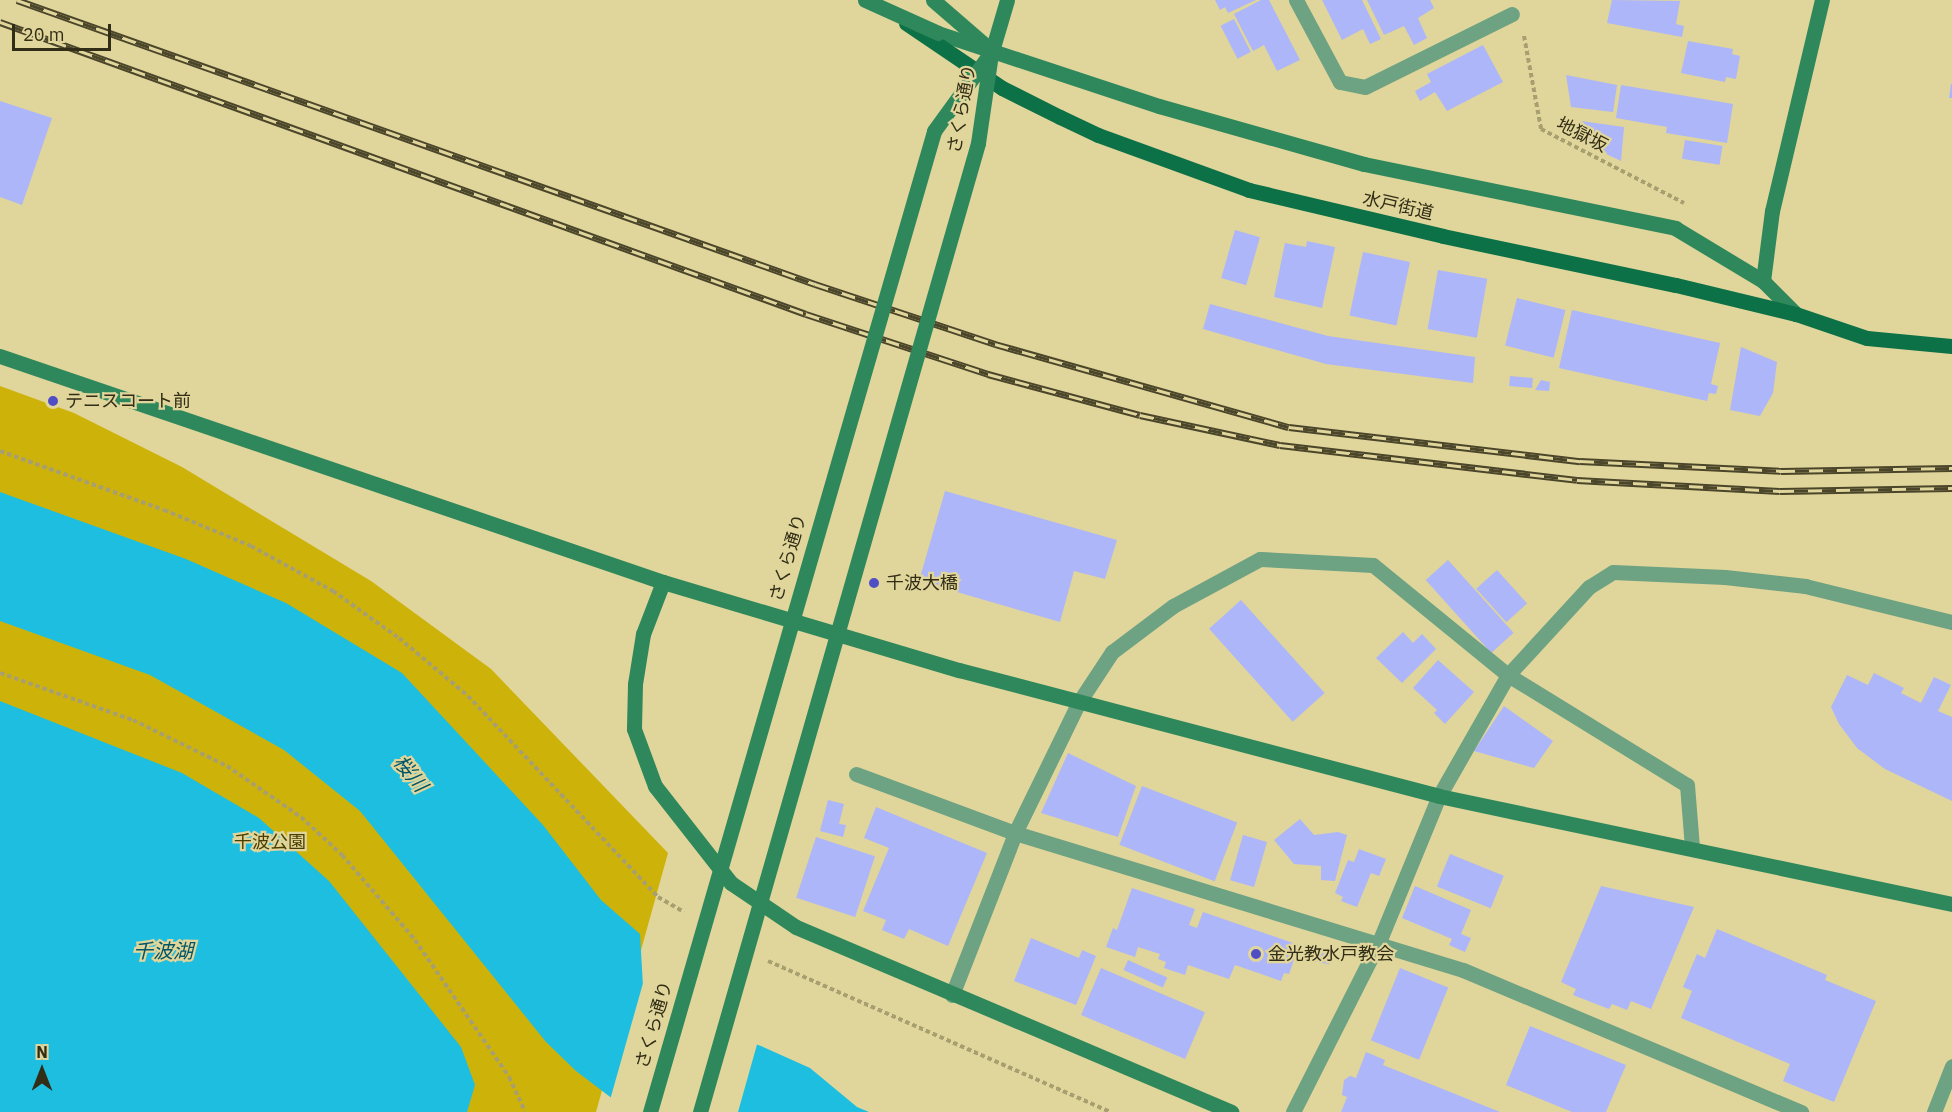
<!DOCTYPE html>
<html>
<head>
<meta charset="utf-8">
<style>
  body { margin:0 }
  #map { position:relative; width:1952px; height:1112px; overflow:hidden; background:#e0d59b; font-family:"IBM Plex Sans","Noto Sans JP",sans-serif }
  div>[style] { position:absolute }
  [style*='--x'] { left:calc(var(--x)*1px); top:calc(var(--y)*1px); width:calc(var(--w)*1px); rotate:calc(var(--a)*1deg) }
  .green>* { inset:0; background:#cdb20a }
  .water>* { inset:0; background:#1ebee1 }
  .pier>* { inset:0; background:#e0d59b }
  .building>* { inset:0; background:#adb6f9; transform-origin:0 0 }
  .path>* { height:4px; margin-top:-2px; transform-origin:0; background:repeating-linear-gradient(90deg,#a89f70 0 4.5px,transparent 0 7.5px) }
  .street>* { height:15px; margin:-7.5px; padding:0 7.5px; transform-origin:7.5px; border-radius:7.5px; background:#6da283 }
  .secondary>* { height:15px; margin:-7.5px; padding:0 7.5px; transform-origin:7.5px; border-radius:7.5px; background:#2f885c }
  .primary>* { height:15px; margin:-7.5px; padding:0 7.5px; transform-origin:7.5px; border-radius:7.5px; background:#0c7147 }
  .rail>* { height:7px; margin-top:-3.5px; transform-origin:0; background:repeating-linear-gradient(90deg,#e0d59b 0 14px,#4b462a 0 28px); box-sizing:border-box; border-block:2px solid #4b462a }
  .secondary-bridge>* { height:15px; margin:-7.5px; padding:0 7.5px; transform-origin:7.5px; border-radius:7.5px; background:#2f885c }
  .dots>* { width:16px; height:16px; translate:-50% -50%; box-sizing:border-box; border:3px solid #e0d59b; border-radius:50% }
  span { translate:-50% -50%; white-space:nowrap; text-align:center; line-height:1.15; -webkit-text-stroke:4.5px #e0d59b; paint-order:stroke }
  .street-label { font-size:18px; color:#312d16 }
  .poi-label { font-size:18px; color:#312d16 }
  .left { translate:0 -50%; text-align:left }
  .park-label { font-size:18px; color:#493e00 }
  .water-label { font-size:20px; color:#005668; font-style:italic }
  .north { position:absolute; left:12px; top:1040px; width:60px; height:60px; -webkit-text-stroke:4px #e0d59b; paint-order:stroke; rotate:0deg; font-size:16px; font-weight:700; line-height:24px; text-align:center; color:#312d16 }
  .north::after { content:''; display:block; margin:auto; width:21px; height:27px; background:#312d16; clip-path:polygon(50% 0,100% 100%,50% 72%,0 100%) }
  .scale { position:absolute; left:12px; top:24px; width:99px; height:27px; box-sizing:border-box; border:3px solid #312d16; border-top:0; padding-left:8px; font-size:18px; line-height:21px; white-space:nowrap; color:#312d16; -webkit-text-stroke:4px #e0d59b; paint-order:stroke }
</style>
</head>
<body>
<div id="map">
  <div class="green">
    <div style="clip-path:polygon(0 386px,74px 413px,182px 467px,371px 581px,491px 669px,668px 853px,596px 1112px,0 1112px)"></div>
  </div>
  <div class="water">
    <div style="clip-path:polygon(0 492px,186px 559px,286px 603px,402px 673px,543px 825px,601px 900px,640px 934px,644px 1004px,761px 1046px,810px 1068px,857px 1107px,869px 1112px,630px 1112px,576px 1071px,546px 1042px,360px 811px,284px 750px,150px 675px,0 621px)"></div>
    <div style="clip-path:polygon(0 701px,182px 773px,259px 818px,329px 881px,461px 1047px,475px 1085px,467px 1112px,0 1112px)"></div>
  </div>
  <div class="pier">
    <div style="clip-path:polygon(645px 976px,647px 1002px,758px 1041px,738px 1112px,625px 1112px,610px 1100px)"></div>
  </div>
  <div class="building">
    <div style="clip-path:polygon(1215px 0,1256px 0,1228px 13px,1225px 7px,1220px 10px)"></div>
    <div style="clip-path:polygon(1261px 0,1269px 0,1300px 60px,1277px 71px,1264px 45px,1253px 51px,1234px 14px)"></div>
    <div style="clip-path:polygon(1322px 0,1362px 0,1381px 39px,1370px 44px,1363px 29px,1342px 40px)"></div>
    <div style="clip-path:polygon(1367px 0,1430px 0,1434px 8px,1418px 18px,1427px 38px,1414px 45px,1404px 26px,1384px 35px)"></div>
    <div style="clip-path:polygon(1612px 0,1680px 1px,1676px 24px,1684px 26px,1682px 37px,1607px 23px)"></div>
    <div style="left:1234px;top:19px;width:37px;height:15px;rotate:63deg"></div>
    <div style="clip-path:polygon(1688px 41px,1733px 49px,1732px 54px,1740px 56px,1736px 79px,1726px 77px,1725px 82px,1681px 73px)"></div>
    <div style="clip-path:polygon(1483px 45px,1503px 82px,1447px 111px,1435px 92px,1420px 101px,1415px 91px,1431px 82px,1427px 74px)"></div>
    <div style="clip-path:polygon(1566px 75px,1617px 85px,1613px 112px,1571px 107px)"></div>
    <div style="clip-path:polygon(1951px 84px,1952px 84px,1952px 98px,1949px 98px)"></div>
    <div style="clip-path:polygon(1621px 85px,1733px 104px,1727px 143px,1666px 133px,1667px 127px,1616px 118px)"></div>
    <div style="clip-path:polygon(0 101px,52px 118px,22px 205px,0 197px)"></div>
    <div style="clip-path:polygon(1581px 121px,1624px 127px,1621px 161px,1577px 140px)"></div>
    <div style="left:1685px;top:140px;width:38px;height:19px;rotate:9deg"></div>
    <div style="left:1235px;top:230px;width:26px;height:50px;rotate:16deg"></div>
    <div style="clip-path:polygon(1307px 241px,1335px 247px,1322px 308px,1274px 297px,1285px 243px,1306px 247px)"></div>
    <div style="left:1363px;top:252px;width:48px;height:65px;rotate:12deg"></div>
    <div style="left:1438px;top:270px;width:50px;height:60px;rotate:10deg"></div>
    <div style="left:1517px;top:298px;width:50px;height:49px;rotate:14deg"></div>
    <div style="clip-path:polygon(1210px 304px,1328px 336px,1475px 357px,1473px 383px,1326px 364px,1203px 329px)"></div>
    <div style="clip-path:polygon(1572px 310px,1720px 343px,1711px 384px,1718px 386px,1716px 394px,1709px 393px,1707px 401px,1559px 368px)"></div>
    <div style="clip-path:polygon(1741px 347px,1777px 362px,1773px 393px,1760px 416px,1730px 410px)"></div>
    <div style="left:1510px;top:376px;width:23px;height:10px;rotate:5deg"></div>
    <div style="clip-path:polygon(1541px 380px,1550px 382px,1549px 391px,1535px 390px)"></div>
    <div style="clip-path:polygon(945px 491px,1117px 540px,1105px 579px,1074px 571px,1060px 622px,919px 581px)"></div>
    <div style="left:1448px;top:560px;width:98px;height:30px;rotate:48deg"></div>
    <div style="left:1497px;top:570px;width:45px;height:28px;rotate:48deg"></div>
    <div style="left:1241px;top:600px;width:125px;height:43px;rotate:48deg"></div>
    <div style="clip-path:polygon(1403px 632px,1413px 643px,1422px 634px,1436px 649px,1402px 683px,1376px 658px)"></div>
    <div style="clip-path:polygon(1438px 660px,1474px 692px,1445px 724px,1434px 713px,1437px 710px,1413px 688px)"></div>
    <div style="clip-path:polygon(1874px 673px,1904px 688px,1901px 693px,1921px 703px,1934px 677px,1951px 685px,1938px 711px,1952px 717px,1952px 801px,1885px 769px,1857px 748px,1839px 724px,1831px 707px,1847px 675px,1868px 685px)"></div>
    <div style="clip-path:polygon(1504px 706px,1553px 741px,1534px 768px,1474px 751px)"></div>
    <div style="clip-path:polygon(1068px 753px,1136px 786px,1118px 837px,1041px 813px)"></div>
    <div style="left:1142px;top:786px;width:102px;height:63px;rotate:21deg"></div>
    <div style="clip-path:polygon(828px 800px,844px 804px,839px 824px,846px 825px,843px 837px,820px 831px)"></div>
    <div style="clip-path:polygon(876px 807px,987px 853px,948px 946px,909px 929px,904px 939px,882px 930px,886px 920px,863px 911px,889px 848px,864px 838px)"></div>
    <div style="clip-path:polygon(1300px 819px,1314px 835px,1338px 832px,1347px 835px,1335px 881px,1321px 880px,1321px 866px,1294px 864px,1274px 840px)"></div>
    <div style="left:1243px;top:835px;width:25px;height:47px;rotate:16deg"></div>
    <div style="left:816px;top:837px;width:62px;height:64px;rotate:18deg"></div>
    <div style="clip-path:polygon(1359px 849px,1386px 859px,1379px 876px,1371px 873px,1357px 907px,1341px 901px,1343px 897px,1335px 893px,1348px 860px,1354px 862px)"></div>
    <div style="left:1450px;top:854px;width:58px;height:35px;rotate:22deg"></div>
    <div style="clip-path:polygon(1415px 886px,1471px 910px,1461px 934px,1471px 938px,1465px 952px,1449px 945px,1452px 939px,1402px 918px)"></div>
    <div style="clip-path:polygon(1601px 886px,1694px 907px,1651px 1009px,1631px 1001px,1627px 1010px,1612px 1004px,1609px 1009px,1573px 995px,1576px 989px,1561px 982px)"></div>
    <div style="clip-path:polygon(1132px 888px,1195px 909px,1189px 925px,1197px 928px,1203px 912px,1299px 945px,1289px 974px,1284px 973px,1281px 981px,1235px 965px,1229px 979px,1188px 965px,1185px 975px,1164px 968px,1166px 962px,1158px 959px,1160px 954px,1138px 947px,1135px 957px,1106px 947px,1113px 928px,1117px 930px)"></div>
    <div style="clip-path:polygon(1717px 929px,1827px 975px,1825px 980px,1876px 1001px,1834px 1102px,1783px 1081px,1790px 1064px,1681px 1018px,1692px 991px,1683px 987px,1697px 954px,1705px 958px)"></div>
    <div style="clip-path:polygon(1031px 938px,1079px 958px,1082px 950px,1096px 956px,1076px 1005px,1014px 981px)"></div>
    <div style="left:1304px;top:944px;width:29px;height:14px;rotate:14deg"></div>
    <div style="left:1128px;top:960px;width:43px;height:11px;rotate:24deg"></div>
    <div style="left:1101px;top:968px;width:113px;height:51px;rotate:23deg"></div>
    <div style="left:1400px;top:968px;width:52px;height:78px;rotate:22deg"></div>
    <div style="clip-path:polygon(1530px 1026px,1626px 1065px,1606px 1112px,1572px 1112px,1506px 1085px)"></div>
    <div style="clip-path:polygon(1366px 1052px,1385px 1060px,1383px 1065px,1500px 1112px,1341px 1112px,1347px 1097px,1342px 1095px,1344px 1080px,1350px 1076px,1356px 1078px)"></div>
  </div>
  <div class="path">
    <div style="--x:1524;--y:36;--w:95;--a:79.6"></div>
    <div style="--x:1541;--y:129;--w:161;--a:27.4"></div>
    <div style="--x:0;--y:451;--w:174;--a:19.8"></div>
    <div style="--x:164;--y:510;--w:94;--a:22.5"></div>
    <div style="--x:251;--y:546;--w:94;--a:28.8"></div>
    <div style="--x:333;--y:591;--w:81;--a:35.5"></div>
    <div style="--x:399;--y:638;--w:90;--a:40"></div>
    <div style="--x:468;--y:696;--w:277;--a:46.6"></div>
    <div style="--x:658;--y:897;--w:30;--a:30"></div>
    <div style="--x:0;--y:673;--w:141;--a:19.5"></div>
    <div style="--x:133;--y:720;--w:105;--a:26.1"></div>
    <div style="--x:227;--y:766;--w:90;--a:34.6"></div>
    <div style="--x:301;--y:817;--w:56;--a:42.8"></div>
    <div style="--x:342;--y:855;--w:112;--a:49.3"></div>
    <div style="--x:415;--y:940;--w:166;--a:55.5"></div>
    <div style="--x:509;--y:1077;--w:38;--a:65"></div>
    <div style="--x:768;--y:961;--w:374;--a:23.8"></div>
  </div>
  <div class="street">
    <div style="--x:1296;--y:0;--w:93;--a:61.8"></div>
    <div style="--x:1340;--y:82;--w:25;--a:11"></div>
    <div style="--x:1365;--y:87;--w:164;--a:-26.4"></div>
    <div style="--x:856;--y:774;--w:170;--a:20.4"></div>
    <div style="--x:1015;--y:833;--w:468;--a:17"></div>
    <div style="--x:1463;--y:970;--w:367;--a:22.8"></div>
    <div style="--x:952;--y:995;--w:174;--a:-68.7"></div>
    <div style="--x:1015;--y:833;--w:146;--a:-64"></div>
    <div style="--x:1079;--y:702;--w:60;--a:-56.6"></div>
    <div style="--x:1112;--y:652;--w:76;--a:-37"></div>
    <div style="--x:1173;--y:606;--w:99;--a:-28.4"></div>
    <div style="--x:1260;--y:559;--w:113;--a:3"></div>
    <div style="--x:1373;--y:565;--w:174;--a:39.2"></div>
    <div style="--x:1508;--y:675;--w:210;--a:31.6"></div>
    <div style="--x:1687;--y:785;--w:62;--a:85.4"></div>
    <div style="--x:1293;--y:1112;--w:191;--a:-63.2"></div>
    <div style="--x:1379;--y:942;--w:158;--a:-67.7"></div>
    <div style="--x:1439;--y:796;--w:139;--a:-60.3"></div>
    <div style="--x:1508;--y:675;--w:120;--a:-47.4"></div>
    <div style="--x:1589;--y:587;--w:28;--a:-32"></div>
    <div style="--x:1613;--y:572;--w:112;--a:2.6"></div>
    <div style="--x:1725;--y:577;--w:81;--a:6.4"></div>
    <div style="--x:1805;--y:586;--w:151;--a:13.8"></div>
    <div style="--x:1934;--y:1112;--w:49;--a:-68.6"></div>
  </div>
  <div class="secondary">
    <div style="--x:933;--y:0;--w:69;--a:40.9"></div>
    <div style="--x:938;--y:33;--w:233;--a:18.3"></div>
    <div style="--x:1159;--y:106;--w:213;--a:15.8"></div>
    <div style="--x:1364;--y:164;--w:318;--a:11.6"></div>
    <div style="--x:1675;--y:228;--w:103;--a:31.1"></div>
    <div style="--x:1763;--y:281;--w:47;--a:45"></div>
    <div style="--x:992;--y:51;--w:53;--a:-73.6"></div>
    <div style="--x:1763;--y:281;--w:71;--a:-82.7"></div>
    <div style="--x:1772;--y:211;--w:217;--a:-76.7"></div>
    <div style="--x:0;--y:356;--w:700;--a:18.82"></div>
    <div style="--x:663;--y:582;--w:309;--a:16.6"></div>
    <div style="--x:959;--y:670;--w:496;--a:14.7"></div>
    <div style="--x:1439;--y:796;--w:524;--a:11.89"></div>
    <div style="--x:663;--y:582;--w:56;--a:111"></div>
    <div style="--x:643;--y:634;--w:51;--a:99.1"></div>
    <div style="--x:635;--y:684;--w:45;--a:91.3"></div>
    <div style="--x:634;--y:729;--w:61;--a:69.8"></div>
    <div style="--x:655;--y:786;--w:123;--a:51.9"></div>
    <div style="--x:731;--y:883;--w:78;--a:34.1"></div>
    <div style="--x:796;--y:927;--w:473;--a:23"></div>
  </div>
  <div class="primary">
    <div style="--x:906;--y:23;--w:116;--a:34.1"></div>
    <div style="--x:1002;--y:88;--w:65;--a:26.6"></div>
    <div style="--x:1060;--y:117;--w:42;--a:25.3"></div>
    <div style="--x:1098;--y:135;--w:161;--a:20"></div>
    <div style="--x:1249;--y:190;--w:199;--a:13.3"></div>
    <div style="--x:1443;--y:236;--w:238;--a:11.9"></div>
    <div style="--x:1676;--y:285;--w:123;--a:13.6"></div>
    <div style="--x:1796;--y:314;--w:75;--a:18.7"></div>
    <div style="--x:1867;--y:338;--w:85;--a:5.4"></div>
  </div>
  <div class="rail">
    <div style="--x:17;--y:0;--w:847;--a:19.59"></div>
    <div style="--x:815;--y:284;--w:190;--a:18.4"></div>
    <div style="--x:995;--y:344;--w:305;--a:15.8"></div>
    <div style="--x:1289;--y:427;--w:293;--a:6.7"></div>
    <div style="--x:1580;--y:461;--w:201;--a:2.8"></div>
    <div style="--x:1781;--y:471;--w:171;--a:-1"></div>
    <div style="--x:0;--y:22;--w:857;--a:19.91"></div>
    <div style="--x:806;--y:314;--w:192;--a:18.2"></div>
    <div style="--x:988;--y:374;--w:157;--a:15.1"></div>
    <div style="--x:1140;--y:415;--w:143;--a:12.1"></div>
    <div style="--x:1280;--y:445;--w:299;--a:6.7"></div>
    <div style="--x:1577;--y:480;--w:203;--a:3.1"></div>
    <div style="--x:1780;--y:491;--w:172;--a:-1"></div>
  </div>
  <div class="secondary-bridge">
    <div style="--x:865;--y:0;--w:80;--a:24.3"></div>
    <div style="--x:650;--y:1112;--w:1021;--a:-73.85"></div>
    <div style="--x:934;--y:131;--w:99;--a:-54.1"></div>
    <div style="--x:700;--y:1112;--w:1008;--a:-73.99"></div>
    <div style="--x:978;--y:143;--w:90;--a:-81.7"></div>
  </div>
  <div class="dots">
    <div style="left:53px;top:401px;background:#504ec5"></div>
    <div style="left:874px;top:583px;background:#504ec5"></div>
    <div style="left:1256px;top:954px;background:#504ec5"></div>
  </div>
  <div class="street-label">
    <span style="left:962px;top:109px;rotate:-80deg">さくら通り</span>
    <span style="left:1582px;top:135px;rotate:27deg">地獄坂</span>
    <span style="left:1398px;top:206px;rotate:13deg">水戸街道</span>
    <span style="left:788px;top:558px;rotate:-74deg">さくら通り</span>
    <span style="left:654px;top:1025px;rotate:-74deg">さくら通り</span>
  </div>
  <div class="poi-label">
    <span class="left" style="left:65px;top:401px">テニスコート前</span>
    <span class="left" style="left:886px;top:583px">千波大橋</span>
    <span class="left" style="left:1268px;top:954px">金光教水戸教会</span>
  </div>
  <div class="park-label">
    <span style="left:270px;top:842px">千波公園</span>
  </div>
  <div class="water-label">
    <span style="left:411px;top:773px;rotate:51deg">桜川</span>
    <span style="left:163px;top:950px">千波湖</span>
  </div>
  <div class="north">N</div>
  <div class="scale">20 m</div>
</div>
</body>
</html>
